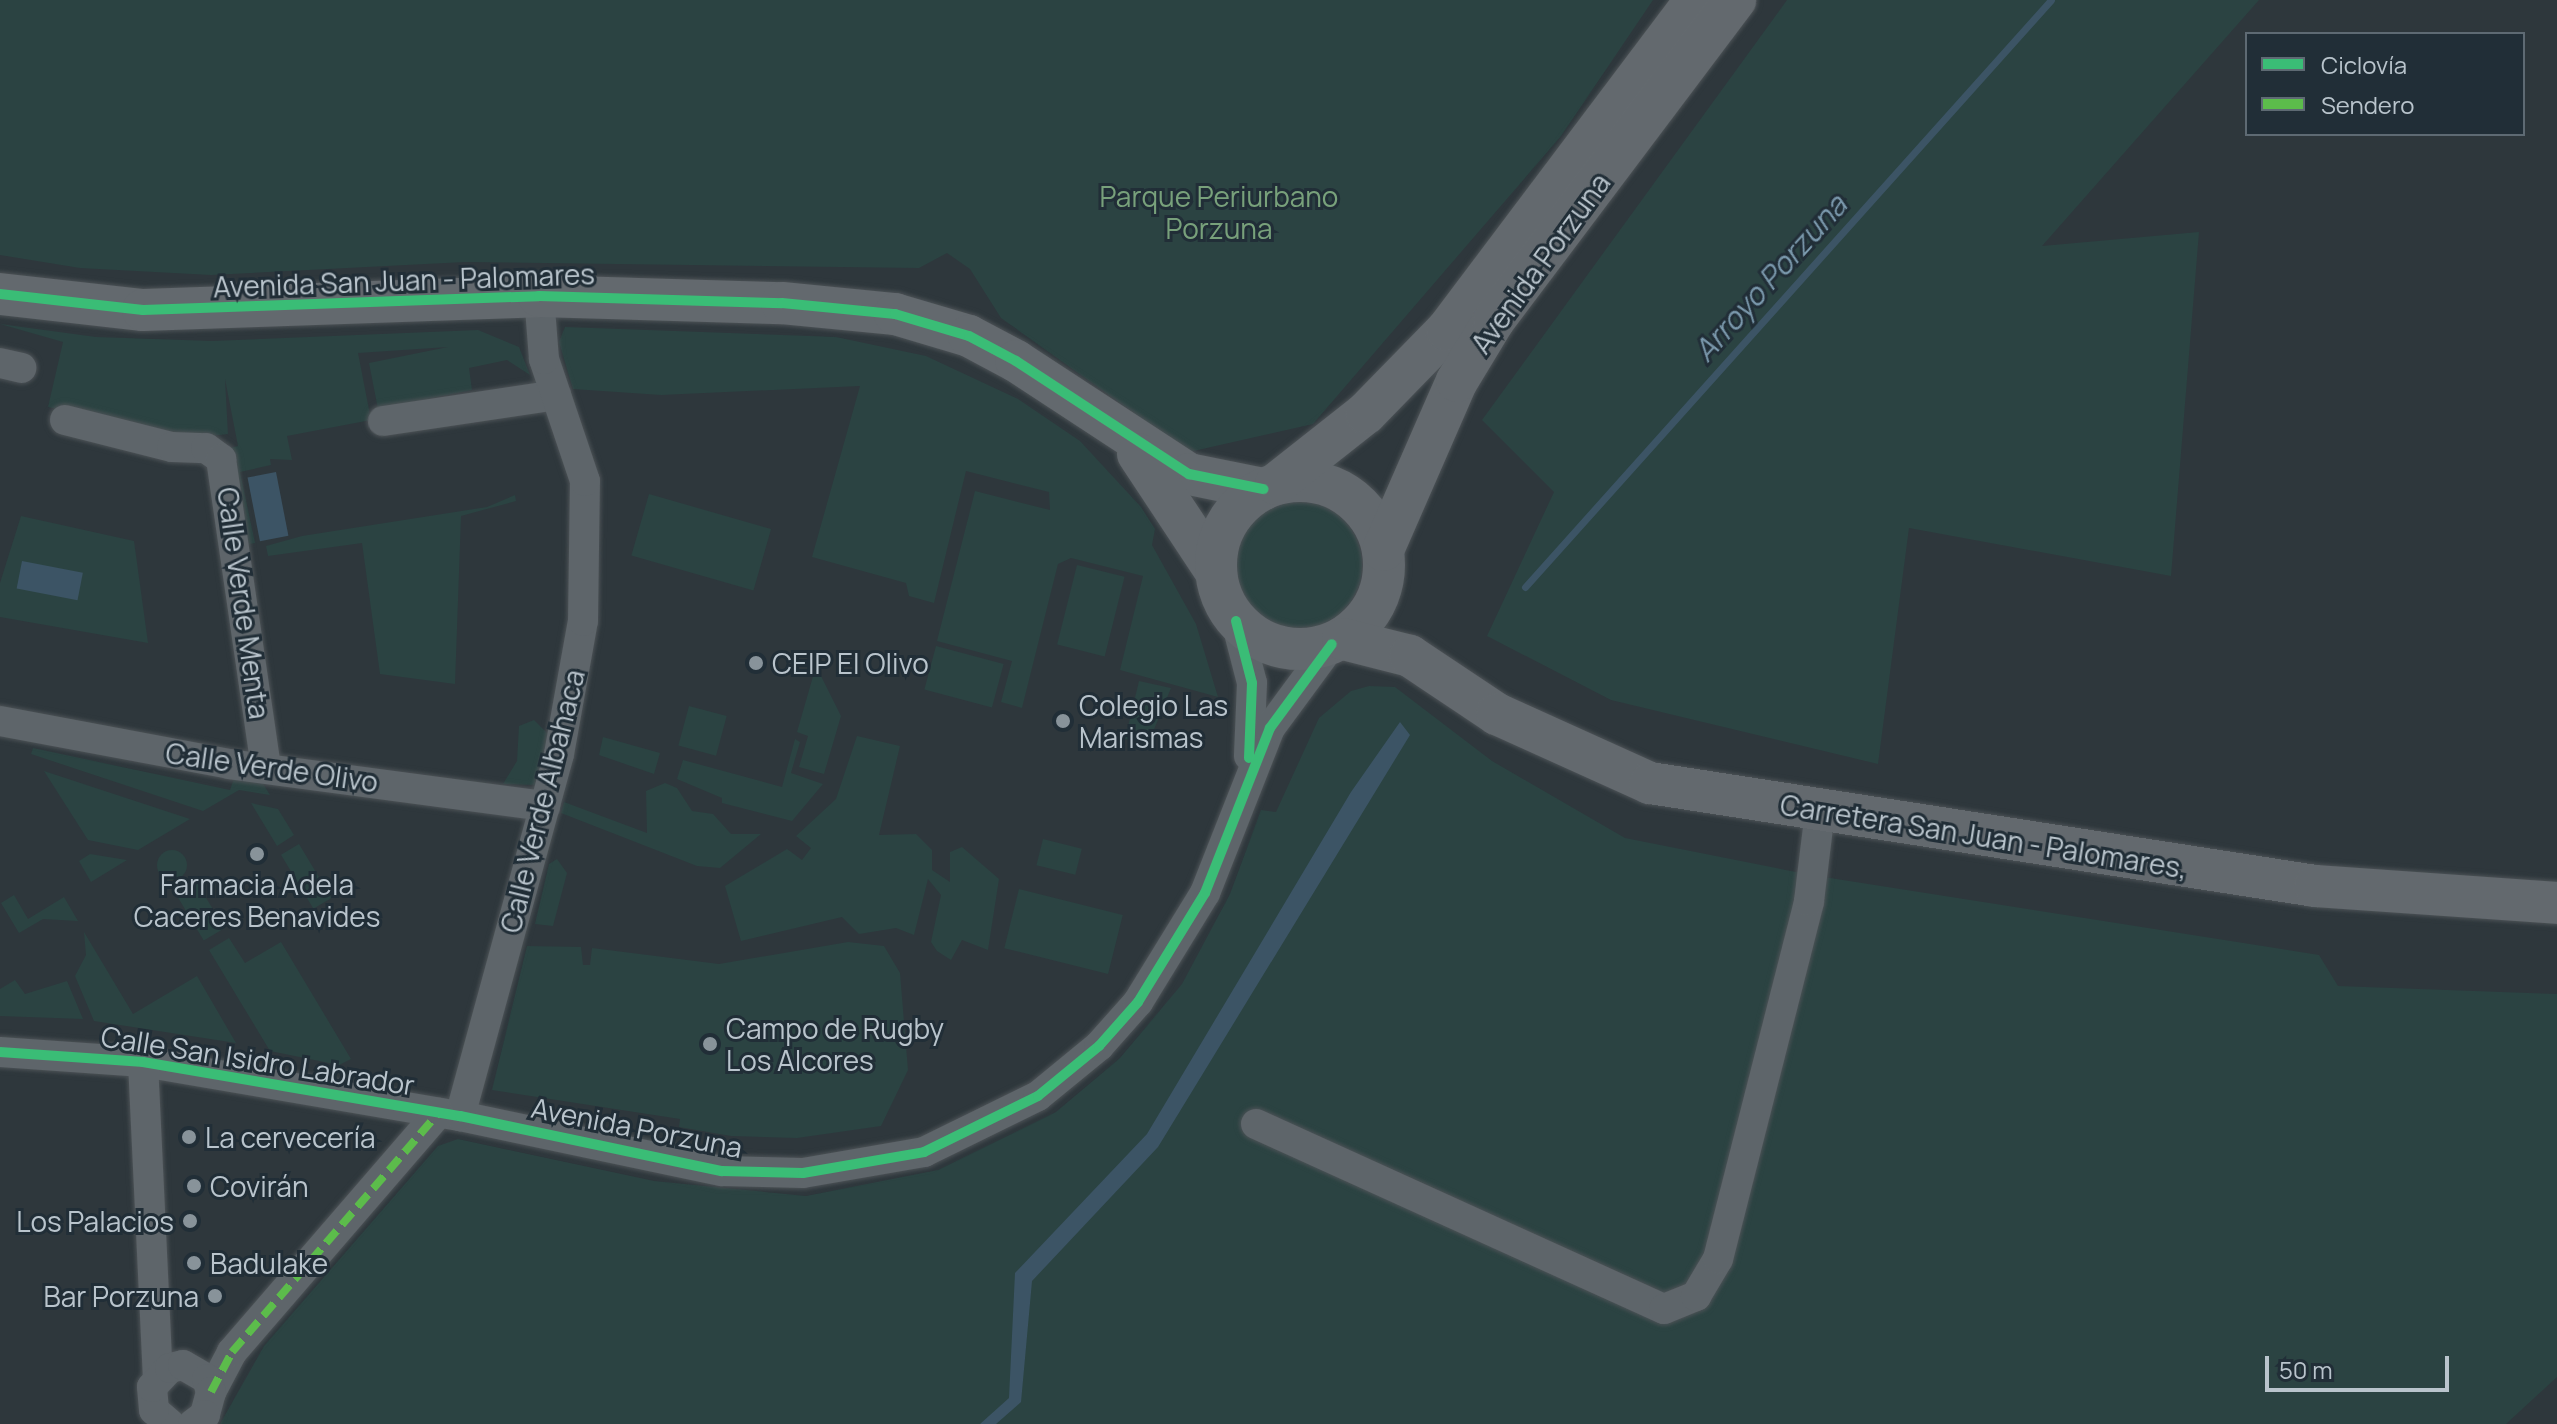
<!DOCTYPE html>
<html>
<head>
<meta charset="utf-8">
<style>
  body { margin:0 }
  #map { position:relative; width:2557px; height:1424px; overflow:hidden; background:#2e373c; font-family:Manrope,sans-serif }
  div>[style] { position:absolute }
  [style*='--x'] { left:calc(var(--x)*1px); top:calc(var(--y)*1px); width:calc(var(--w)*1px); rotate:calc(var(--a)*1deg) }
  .green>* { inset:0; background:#2b4342; transform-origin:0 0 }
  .round { border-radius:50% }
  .water>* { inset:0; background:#3c5465; transform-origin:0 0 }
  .stream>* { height:7px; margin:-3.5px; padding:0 3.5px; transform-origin:3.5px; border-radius:3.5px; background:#3c5465 }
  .roads { filter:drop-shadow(0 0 2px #4c5256) drop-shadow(0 0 2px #4c5256) }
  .street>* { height:30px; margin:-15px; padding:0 15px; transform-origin:15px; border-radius:15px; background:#5e656a }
  .secondary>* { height:42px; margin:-21px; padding:0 21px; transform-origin:21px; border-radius:21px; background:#63696e }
  .secondary>.ring { margin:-21px; padding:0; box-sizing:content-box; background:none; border:42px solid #63696e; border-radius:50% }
  .quiet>* { height:8px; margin-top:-4px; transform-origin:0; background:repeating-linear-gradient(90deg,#5cbc4b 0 16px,transparent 0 24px) }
  .cycleway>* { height:10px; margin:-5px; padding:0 5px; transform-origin:5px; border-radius:5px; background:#3abd76 }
  .dots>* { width:22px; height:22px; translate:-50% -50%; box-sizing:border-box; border:4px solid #212e37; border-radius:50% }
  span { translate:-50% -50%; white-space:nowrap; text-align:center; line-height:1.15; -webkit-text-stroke:6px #212e37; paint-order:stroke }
  .park-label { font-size:28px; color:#78a17b }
  .street-label { font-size:28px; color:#b9c4cc }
  .poi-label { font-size:28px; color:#b9c4cc }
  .left { translate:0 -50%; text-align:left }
  .right { translate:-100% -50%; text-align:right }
  .water-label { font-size:30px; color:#7b99ad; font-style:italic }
  .legend { position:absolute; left:2245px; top:32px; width:280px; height:104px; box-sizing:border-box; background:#212e37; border:2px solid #5e6a73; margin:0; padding:10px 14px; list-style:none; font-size:24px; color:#b9c4cc }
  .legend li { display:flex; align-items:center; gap:16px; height:40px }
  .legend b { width:40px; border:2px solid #5e6a73 }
  .scale { position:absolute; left:2265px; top:1356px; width:184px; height:36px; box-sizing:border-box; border:4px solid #b9c4cc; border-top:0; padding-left:10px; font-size:24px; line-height:28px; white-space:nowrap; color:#b9c4cc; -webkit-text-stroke:6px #212e37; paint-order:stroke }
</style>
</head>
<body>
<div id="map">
  <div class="green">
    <div style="clip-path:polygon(0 0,1653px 0,1561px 136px,1313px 424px,1189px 452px,1001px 318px,970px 269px,947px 253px,919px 268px,465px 262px,211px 275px,80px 268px,0 255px)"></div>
    <div style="clip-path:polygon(1787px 0,2259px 0,2042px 246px,2199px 232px,2171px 576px,1909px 528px,1878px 764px,1611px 700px,1487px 636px,1554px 492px,1482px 420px)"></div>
    <div style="clip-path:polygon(0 324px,96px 337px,212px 341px,478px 330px,519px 347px,530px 375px,507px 360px,469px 368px,472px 390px,378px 409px,369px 363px,448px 347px,358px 353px,371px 420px,287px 436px,292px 460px,270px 459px,271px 465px,240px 472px,255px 543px,243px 545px,230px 448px,238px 446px,225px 379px,228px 434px,185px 439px,48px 407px,63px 342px)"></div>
    <div style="clip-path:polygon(565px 327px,836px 337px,926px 356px,1018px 399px,1080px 441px,1141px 507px,1155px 529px,1152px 545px,1196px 624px,1218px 697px,1120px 670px,1143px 576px,1071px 558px,1058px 564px,1022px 708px,1001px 702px,1012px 661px,937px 641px,975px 491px,1050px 510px,1049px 492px,966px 471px,934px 603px,909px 596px,906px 583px,812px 557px,860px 386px,661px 395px,573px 389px,559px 342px)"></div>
    <div style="left:649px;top:494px;width:127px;height:64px;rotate:16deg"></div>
    <div style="clip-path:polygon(515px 495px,516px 501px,461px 516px,455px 684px,380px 674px,362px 543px,268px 556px,266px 546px,302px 536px,487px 507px)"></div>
    <div class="round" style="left:1234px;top:501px;width:128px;height:128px"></div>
    <div style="clip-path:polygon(21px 516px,134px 541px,148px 643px,0 617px,0 583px)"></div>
    <div style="left:1077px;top:565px;width:49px;height:82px;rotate:14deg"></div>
    <div style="left:936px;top:646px;width:70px;height:45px;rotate:15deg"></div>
    <div style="clip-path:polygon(816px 666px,841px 716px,824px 774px,799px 767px,808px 736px,797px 732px)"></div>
    <div style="clip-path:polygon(1139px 681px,1171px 688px,1148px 744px,1125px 739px)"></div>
    <div style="clip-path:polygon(1369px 686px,1395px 687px,1492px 761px,1625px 838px,1811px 875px,2319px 955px,2338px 986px,2557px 994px,2557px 1377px,2506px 1424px,220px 1424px,264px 1346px,438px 1146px,458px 1139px,654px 1181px,806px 1196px,938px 1170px,1056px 1112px,1120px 1058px,1182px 984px,1230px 894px,1261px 810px,1276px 812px,1319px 718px,1351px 691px)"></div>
    <div style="left:689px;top:706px;width:39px;height:41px;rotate:15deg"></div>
    <div style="clip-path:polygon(534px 720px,552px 738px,537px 785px,503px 784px,517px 761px,519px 726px)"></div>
    <div style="clip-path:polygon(857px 736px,900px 746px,879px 835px,916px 834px,932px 850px,932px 870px,950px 882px,950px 852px,962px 847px,999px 879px,988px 950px,962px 940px,951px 960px,937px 951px,931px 942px,941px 895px,928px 879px,914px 935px,896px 928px,859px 934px,842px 917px,741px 941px,725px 886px,787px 849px,802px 860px,811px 848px,796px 836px,836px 799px)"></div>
    <div style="clip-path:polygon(603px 737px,660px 753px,654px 774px,599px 755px)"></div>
    <div style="clip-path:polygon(795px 739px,800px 742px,791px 773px,823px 784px,792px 821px,722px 803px,722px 798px,677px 779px,683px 760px,782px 787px)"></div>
    <div style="clip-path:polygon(33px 748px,230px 790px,234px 778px,262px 782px,270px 795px,239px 790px,203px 811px,31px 754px)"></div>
    <div style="clip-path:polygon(44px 771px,190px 819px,138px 850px,88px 840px)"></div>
    <div style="clip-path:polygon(665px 783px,677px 788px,692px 811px,713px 814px,731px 834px,761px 834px,720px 868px,697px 866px,561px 813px,564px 802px,647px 833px,646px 791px)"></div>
    <div style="clip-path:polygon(251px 803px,278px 809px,294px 835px,277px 846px)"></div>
    <div style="left:1043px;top:839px;width:40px;height:27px;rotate:14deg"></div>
    <div style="left:299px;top:844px;width:63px;height:21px;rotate:59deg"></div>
    <div class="round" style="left:157px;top:850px;width:30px;height:30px"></div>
    <div style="clip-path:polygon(90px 854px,127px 860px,91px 882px,79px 861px)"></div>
    <div style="clip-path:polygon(557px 859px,567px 873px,553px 926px,535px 924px,549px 864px)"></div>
    <div style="left:196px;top:881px;width:55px;height:24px;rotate:59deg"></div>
    <div style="left:1019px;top:889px;width:107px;height:61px;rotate:14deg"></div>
    <div style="clip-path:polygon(14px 895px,28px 919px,64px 897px,78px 921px,43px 919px,19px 933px,1px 903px)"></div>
    <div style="clip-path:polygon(84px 932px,133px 1014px,197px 976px,236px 1043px,94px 1021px,75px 976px,86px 955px)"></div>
    <div style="clip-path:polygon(229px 938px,245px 963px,281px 942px,351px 1059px,339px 1065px,270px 1051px,209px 950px)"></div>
    <div style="clip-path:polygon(848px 942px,884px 946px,900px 973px,908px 1070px,881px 1126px,797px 1138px,731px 1136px,679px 1127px,680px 1119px,492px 1090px,527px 946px,581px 947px,583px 965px,590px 965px,592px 948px,719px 964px)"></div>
    <div style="clip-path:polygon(15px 980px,25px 994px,67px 981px,83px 1019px,0 1016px,0 989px)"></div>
  </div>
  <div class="water">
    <div style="left:276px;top:472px;width:65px;height:29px;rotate:79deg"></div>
    <div style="left:22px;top:561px;width:62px;height:28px;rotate:11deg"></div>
    <div style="clip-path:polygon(1400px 722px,1410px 735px,1158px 1147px,1032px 1281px,1021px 1402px,996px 1424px,980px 1424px,1009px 1398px,1015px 1273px,1147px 1134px,1351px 792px)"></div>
  </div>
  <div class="stream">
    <div style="--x:1525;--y:587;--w:788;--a:-48.14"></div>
  </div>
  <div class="roads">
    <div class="street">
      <div style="--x:0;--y:363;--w:22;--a:13"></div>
      <div style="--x:65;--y:420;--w:110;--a:14.2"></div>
      <div style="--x:172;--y:447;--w:34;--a:2"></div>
      <div style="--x:206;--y:448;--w:19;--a:36"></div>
      <div style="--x:221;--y:459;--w:312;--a:81.7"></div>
      <div style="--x:383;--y:421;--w:175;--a:-8.5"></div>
      <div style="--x:1236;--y:621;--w:64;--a:75.5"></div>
      <div style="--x:1252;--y:683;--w:73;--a:92.4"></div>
      <div style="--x:0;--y:721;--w:233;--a:10.6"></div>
      <div style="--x:229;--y:764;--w:319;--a:7.6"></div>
      <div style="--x:0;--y:1052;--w:143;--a:4"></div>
      <div style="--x:143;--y:1062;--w:322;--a:9.7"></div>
      <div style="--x:460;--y:1116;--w:268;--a:11.9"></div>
      <div style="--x:722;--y:1171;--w:81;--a:1.4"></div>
      <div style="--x:803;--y:1173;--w:123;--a:-9.8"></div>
      <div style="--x:924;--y:1152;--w:127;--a:-26.2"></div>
      <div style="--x:1038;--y:1096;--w:79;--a:-39.3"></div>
      <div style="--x:1099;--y:1046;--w:59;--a:-48.4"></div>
      <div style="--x:1138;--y:1002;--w:128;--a:-58.4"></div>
      <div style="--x:1205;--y:893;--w:177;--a:-68.5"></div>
      <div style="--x:1270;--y:728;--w:104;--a:-53.6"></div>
      <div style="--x:143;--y:1062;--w:314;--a:87.3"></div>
      <div style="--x:460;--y:1116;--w:375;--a:-74.7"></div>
      <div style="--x:559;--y:754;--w:135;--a:-79.8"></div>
      <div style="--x:583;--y:621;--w:140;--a:-89.2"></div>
      <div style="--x:585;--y:481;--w:129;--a:-108.6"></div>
      <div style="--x:544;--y:359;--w:63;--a:-94.5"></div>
      <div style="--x:1256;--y:1124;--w:448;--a:24.4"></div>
      <div style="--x:1664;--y:1309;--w:35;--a:-22"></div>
      <div style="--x:1696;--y:1296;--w:43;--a:-59.3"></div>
      <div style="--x:1718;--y:1259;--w:369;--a:-75.7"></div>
      <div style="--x:1809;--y:901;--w:90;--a:-83"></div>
      <div style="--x:211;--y:1392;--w:45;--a:-62.3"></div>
      <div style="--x:232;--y:1352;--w:316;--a:-49.2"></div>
      <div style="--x:170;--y:1424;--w:21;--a:-139"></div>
      <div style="--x:154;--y:1410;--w:23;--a:-95"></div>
      <div style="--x:152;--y:1387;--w:26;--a:-47"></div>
      <div style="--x:170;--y:1368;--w:13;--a:-13"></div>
      <div style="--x:183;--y:1365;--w:28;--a:30"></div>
      <div style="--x:207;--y:1379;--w:14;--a:73"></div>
      <div style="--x:211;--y:1392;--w:24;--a:105"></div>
      <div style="--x:205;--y:1415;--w:15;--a:143"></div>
    </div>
    <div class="secondary">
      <div style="--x:0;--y:294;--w:144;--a:6.4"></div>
      <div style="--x:143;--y:310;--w:396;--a:-2"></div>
      <div style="--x:539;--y:296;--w:243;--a:1.7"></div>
      <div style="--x:782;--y:303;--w:114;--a:5.6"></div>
      <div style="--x:895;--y:314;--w:77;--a:16.6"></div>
      <div style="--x:969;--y:336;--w:53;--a:28"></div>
      <div style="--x:1016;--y:361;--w:207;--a:33.2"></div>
      <div style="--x:1189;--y:474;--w:76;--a:11.5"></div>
      <div style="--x:1138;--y:454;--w:141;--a:56.5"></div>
      <div class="ring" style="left:1216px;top:481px;width:126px;height:126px"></div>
      <div style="--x:1276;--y:484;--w:115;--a:-38.3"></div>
      <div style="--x:1366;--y:413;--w:116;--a:-45.7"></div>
      <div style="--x:1447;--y:330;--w:413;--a:-53"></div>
      <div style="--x:1383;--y:550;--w:184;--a:-66.4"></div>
      <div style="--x:1457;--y:381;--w:71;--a:-58.8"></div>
      <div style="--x:1494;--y:320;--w:401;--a:-53"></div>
      <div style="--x:1343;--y:639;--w:69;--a:14.2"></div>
      <div style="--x:1410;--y:656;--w:105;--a:33.7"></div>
      <div style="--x:1497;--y:714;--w:168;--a:24.3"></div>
      <div style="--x:1650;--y:783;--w:673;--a:8.8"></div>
      <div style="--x:2315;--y:886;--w:243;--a:4"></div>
    </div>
  </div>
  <div class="quiet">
    <div style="--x:211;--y:1392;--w:45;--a:-62.3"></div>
    <div style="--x:232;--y:1352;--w:316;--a:-49.2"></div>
  </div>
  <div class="cycleway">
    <div style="--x:0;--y:294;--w:144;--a:6.4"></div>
    <div style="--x:143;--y:310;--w:396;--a:-2"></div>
    <div style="--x:539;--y:296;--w:243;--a:1.7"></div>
    <div style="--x:782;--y:303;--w:114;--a:5.6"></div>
    <div style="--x:895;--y:314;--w:77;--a:16.6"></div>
    <div style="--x:969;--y:336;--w:53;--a:28"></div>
    <div style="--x:1016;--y:361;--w:207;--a:33.2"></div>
    <div style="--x:1189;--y:474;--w:76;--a:11.5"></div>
    <div style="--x:1236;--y:621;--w:64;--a:75.5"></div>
    <div style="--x:1252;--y:683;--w:75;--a:92.3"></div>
    <div style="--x:0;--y:1052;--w:143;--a:4"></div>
    <div style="--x:143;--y:1062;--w:322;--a:9.7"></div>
    <div style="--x:460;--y:1116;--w:268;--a:11.9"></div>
    <div style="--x:722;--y:1171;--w:81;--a:1.4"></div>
    <div style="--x:803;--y:1173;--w:123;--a:-9.8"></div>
    <div style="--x:924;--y:1152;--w:127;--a:-26.2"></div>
    <div style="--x:1038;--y:1096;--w:79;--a:-39.3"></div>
    <div style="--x:1099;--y:1046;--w:59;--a:-48.4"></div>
    <div style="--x:1138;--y:1002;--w:128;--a:-58.4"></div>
    <div style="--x:1205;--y:893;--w:177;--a:-68.5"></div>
    <div style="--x:1270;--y:728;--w:104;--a:-53.6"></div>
  </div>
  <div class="dots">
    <div style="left:756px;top:663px;background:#88939a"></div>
    <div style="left:1063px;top:721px;background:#88939a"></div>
    <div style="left:257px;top:854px;background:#88939a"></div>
    <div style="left:710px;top:1044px;background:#88939a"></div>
    <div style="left:189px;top:1137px;background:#88939a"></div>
    <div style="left:194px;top:1186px;background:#88939a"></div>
    <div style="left:190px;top:1221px;background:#88939a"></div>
    <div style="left:194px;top:1263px;background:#88939a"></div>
    <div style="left:215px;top:1296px;background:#88939a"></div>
  </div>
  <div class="park-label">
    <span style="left:1219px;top:212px">Parque Periurbano<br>Porzuna</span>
  </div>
  <div class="street-label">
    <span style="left:1540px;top:263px;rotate:-54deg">Avenida Porzuna</span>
    <span style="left:404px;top:280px;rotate:-2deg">Avenida San Juan - Palomares</span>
    <span style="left:244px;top:603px;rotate:82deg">Calle Verde Menta</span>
    <span style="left:272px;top:767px;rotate:8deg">Calle Verde Olivo</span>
    <span style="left:542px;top:801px;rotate:-76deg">Calle Verde Albahaca</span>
    <span style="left:1984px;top:836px;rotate:9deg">Carretera San Juan - Palomares,</span>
    <span style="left:258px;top:1060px;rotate:9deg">Calle San Isidro Labrador</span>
    <span style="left:637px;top:1127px;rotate:11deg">Avenida Porzuna</span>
  </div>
  <div class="poi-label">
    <span class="left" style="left:772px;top:663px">CEIP El Olivo</span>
    <span class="left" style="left:1079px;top:721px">Colegio Las<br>Marismas</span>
    <span style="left:257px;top:900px">Farmacia Adela<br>Caceres Benavides</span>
    <span class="left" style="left:726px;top:1044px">Campo de Rugby<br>Los Alcores</span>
    <span class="left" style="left:205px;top:1137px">La cervecería</span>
    <span class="left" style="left:210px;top:1186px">Covirán</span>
    <span class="right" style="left:174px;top:1221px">Los Palacios</span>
    <span class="left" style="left:210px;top:1263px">Badulake</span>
    <span class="right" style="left:199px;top:1296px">Bar Porzuna</span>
  </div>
  <div class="water-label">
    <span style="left:1770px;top:278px;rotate:-48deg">Arroyo Porzuna</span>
  </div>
  <ul class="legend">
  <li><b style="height:10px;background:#3abd76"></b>Ciclovía</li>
  <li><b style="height:10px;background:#5cbc4b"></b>Sendero</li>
  </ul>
  <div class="scale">50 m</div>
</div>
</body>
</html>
